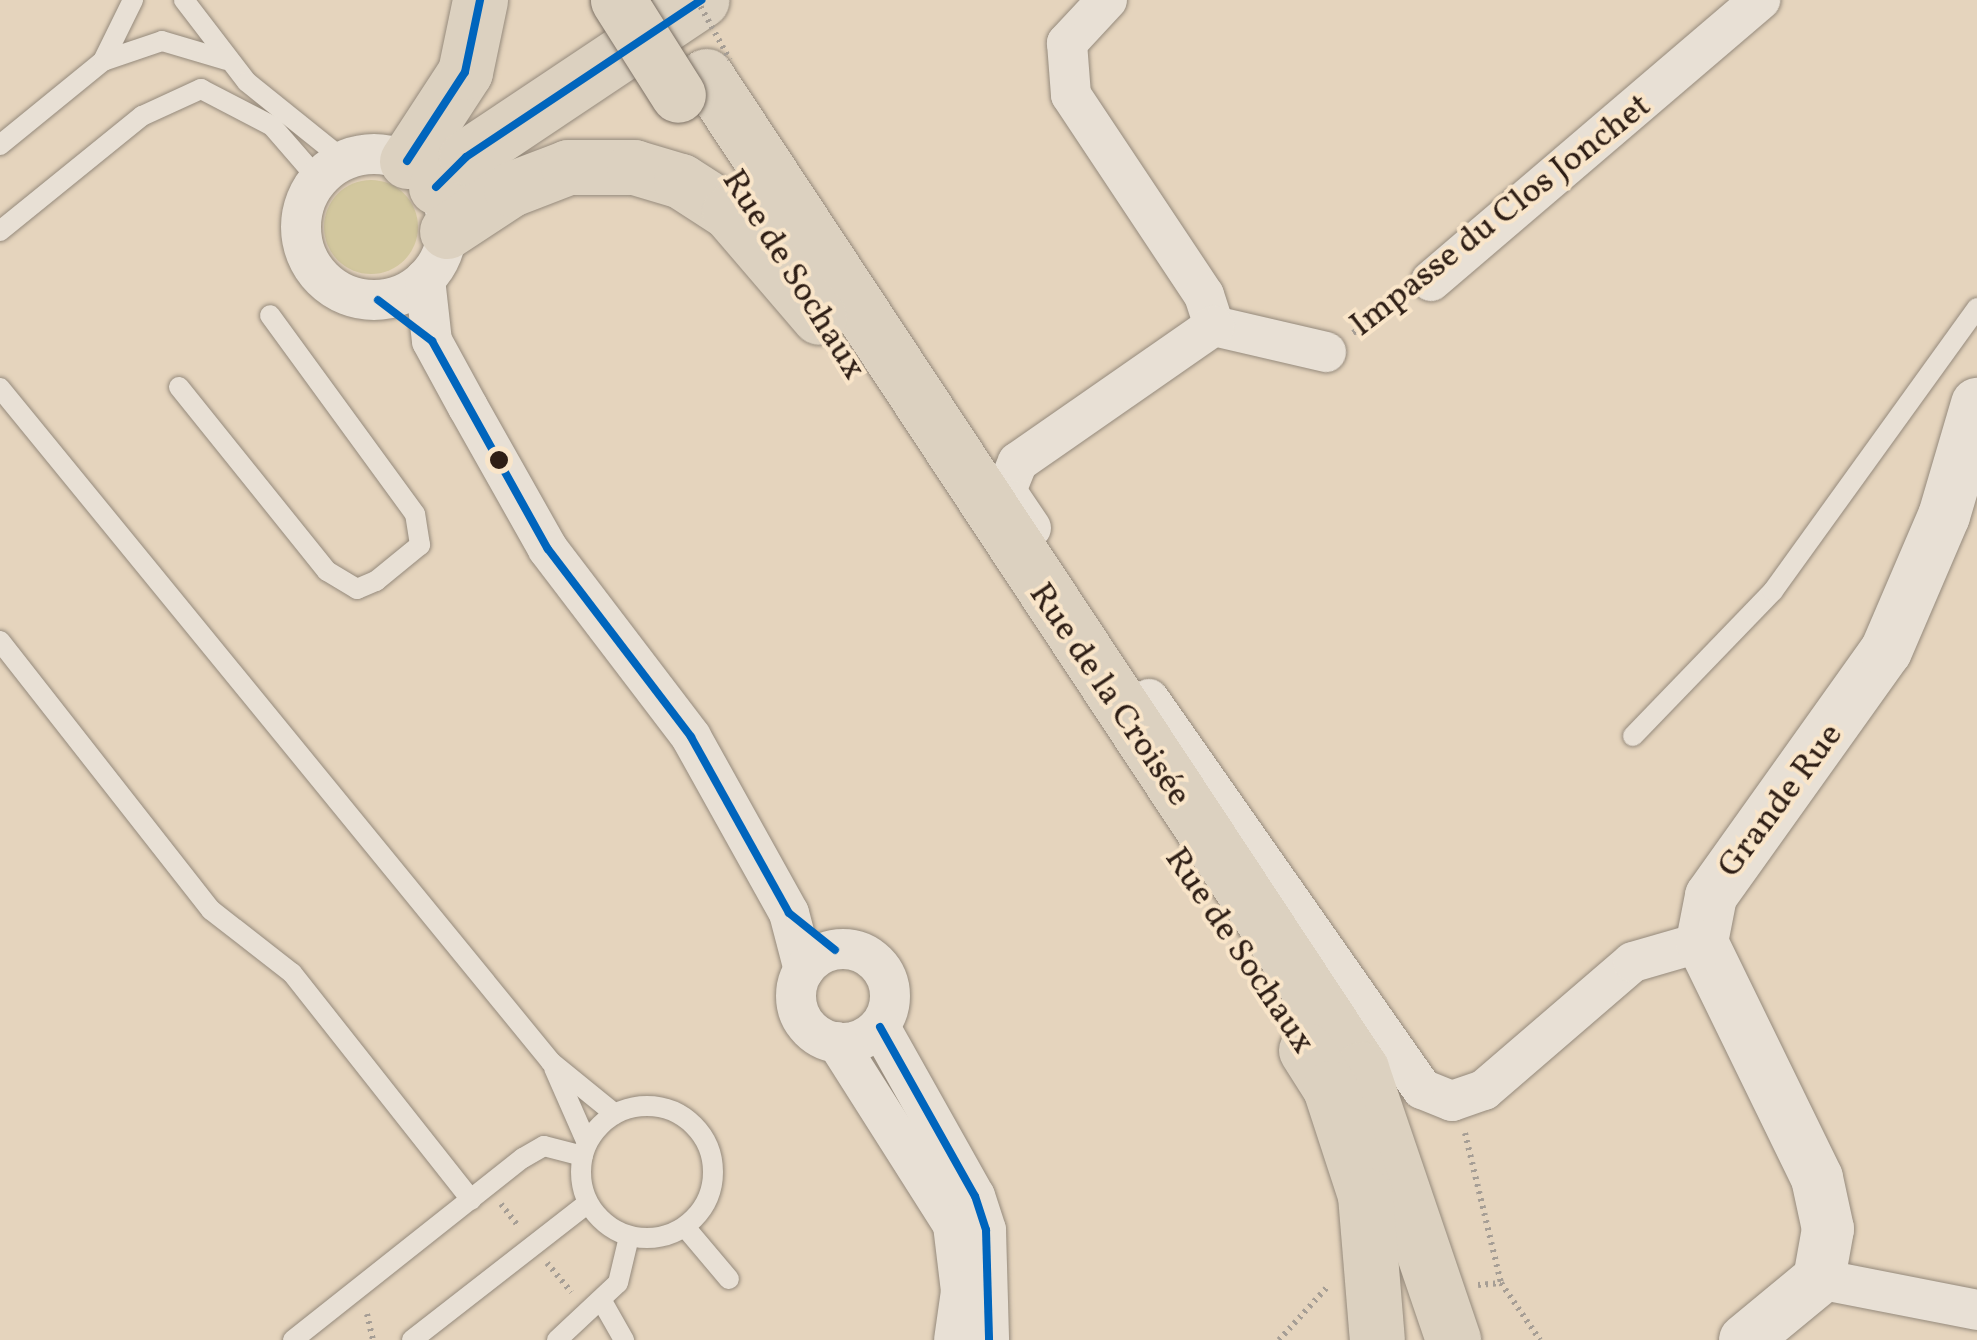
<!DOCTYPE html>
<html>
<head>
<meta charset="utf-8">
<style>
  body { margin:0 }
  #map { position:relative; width:1977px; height:1340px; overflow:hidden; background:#e5d4bd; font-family:Vollkorn,serif }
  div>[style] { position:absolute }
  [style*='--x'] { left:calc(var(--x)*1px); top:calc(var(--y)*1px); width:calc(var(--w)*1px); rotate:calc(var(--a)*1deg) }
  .green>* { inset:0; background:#d2c79e }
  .round { border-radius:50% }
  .path>* { height:6px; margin-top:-3px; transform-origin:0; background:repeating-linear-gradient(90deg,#a69e95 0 2.5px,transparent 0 7.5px) }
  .roads { filter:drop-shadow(0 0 2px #958a7c) drop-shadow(0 0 2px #958a7c) }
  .service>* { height:20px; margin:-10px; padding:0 10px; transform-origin:10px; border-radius:10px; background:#e8e0d5 }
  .service>.ring { margin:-10px; padding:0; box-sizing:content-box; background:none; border:20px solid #e8e0d5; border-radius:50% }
  .minor>* { height:40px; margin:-20px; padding:0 20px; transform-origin:20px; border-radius:20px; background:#e8e0d5 }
  .minor>.ring { margin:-20px; padding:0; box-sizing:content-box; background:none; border:40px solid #e8e0d5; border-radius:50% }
  .tertiary>* { height:52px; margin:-26px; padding:0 26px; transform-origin:26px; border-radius:26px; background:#e8e0d5 }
  .primary>* { height:55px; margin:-27.5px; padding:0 27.5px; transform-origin:27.5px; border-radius:27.5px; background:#dcd1c0 }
  .path-bridge>* { height:6px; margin-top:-3px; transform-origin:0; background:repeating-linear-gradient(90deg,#a69e95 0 2.5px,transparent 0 7.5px) }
  .bridges { filter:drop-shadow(0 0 2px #7c7165) drop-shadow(0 0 2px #7c7165) }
  .primary-bridge>* { height:55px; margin:-27.5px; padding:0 27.5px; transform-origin:27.5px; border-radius:27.5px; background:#dcd1c0 }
  .bus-1>* { height:8px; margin:-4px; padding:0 4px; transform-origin:4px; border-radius:4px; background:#0065bd }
  .dots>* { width:28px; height:28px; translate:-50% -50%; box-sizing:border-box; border:5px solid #f9e5c9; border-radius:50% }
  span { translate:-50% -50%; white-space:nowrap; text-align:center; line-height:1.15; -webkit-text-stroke:8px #f9e5c9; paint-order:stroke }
  .street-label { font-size:35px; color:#2e1e15 }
</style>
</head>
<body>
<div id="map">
  <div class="green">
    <div class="round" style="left:324px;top:180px;width:94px;height:94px"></div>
  </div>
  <div class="path">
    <div style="--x:1353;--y:333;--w:57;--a:-34.2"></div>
    <div style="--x:1465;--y:1133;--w:154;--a:76.5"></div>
    <div style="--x:1501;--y:1283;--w:69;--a:55.6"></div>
    <div style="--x:501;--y:1204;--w:28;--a:52"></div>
    <div style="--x:547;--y:1263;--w:38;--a:50"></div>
    <div style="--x:1478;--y:1285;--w:23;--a:-5"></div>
    <div style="--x:367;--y:1314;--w:27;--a:77"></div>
    <div style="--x:1279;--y:1340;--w:74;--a:-47.7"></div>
  </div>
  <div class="roads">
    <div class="service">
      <div style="--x:184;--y:0;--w:103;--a:52.5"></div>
      <div style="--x:247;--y:82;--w:124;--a:38.8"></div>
      <div style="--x:103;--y:61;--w:68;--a:-63.8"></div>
      <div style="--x:0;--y:145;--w:133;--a:-39.2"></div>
      <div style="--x:103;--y:61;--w:62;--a:-18.7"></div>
      <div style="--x:162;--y:41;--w:67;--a:16.5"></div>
      <div style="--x:0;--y:231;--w:183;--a:-39"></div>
      <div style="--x:142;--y:116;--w:65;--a:-24.6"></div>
      <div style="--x:201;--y:89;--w:80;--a:27.5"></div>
      <div style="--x:272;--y:126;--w:70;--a:49"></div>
      <div style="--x:179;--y:387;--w:236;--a:51.2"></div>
      <div style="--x:327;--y:571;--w:35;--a:31"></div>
      <div style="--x:357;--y:589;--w:21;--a:-23"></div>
      <div style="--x:376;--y:581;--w:57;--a:-39.3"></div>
      <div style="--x:420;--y:545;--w:31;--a:-99"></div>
      <div style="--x:415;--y:514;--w:246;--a:-126.1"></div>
      <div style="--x:0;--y:388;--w:871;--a:50.73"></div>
      <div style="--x:551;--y:1062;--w:82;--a:39.1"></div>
      <div style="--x:0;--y:641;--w:342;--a:51.9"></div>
      <div style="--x:211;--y:910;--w:103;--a:37.9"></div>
      <div style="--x:292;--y:973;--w:289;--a:51.7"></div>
      <div style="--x:1633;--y:736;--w:202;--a:-46"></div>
      <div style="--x:1773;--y:591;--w:349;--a:-54.2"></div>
      <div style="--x:554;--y:1068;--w:82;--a:66.3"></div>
      <div class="ring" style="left:581px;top:1106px;width:112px;height:112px"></div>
      <div style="--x:685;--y:1227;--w:68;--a:49.8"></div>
      <div style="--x:603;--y:1303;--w:43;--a:60.4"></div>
      <div style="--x:293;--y:1340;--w:293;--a:-38.4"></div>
      <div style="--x:523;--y:1158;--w:24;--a:-30"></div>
      <div style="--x:544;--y:1146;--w:40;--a:14.4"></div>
      <div style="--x:412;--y:1340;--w:223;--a:-37.9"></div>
      <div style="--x:557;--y:1340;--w:83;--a:-43.1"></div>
      <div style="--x:618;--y:1283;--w:47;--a:-76.6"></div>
    </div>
    <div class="minor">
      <div style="--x:1107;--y:0;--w:59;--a:132.9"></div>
      <div style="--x:1067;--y:43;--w:52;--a:85.6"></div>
      <div style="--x:1071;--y:95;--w:240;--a:56.4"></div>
      <div style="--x:1204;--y:295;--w:33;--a:72"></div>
      <div class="ring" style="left:301px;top:154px;width:106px;height:106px"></div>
      <div style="--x:425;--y:279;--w:62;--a:83.6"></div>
      <div style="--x:432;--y:341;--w:75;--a:61.4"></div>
      <div style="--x:468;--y:407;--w:163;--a:60.6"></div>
      <div style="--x:548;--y:549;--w:236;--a:52.7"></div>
      <div style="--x:691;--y:737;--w:201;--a:60.9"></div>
      <div style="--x:789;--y:913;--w:59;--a:75.3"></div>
      <div style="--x:1431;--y:281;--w:433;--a:-40.5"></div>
      <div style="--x:1214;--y:326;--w:115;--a:13.1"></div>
      <div style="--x:1031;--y:528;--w:45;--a:-124"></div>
      <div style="--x:1006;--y:491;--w:31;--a:-68"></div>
      <div style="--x:1018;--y:462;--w:239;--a:-34.8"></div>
      <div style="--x:1149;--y:699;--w:476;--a:55"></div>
      <div style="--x:1422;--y:1089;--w:32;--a:22"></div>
      <div style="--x:1452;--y:1101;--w:34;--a:-19"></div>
      <div style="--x:1484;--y:1090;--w:196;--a:-40.7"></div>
      <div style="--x:1633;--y:962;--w:72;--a:-16.2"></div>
      <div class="ring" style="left:796px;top:949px;width:54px;height:54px"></div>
      <div style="--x:880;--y:1027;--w:194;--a:60.7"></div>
      <div style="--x:975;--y:1196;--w:36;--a:72"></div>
      <div style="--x:986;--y:1230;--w:110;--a:88.4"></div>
      <div style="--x:837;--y:1042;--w:217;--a:57.6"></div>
      <div style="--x:953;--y:1225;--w:66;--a:83.1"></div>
      <div style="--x:961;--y:1291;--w:49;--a:98.1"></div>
      <div style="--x:1819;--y:1279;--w:161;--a:11.1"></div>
    </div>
    <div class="tertiary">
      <div style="--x:1745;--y:1340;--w:96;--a:-39.5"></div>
      <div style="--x:1819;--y:1279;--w:51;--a:-79.8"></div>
      <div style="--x:1828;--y:1229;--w:52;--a:-102.2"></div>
      <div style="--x:1817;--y:1178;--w:263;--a:-116"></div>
      <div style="--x:1702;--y:942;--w:47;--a:-78.9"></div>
      <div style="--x:1711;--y:896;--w:301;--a:-54.5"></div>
      <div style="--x:1886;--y:651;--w:147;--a:-66.8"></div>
      <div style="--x:1944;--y:516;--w:117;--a:-73.6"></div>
    </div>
    <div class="primary">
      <div style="--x:706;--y:76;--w:1190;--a:56.59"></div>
      <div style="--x:1361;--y:1069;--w:286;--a:71.2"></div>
      <div style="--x:407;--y:161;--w:106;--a:-56.9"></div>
      <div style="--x:465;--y:72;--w:74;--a:-78.2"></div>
      <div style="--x:436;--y:187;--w:42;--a:-45"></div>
      <div style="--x:466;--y:157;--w:283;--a:-33.7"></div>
      <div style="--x:447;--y:231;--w:77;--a:-33.3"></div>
      <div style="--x:511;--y:189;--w:61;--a:-21.1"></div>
      <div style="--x:568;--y:167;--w:66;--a:0"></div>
      <div style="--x:634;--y:167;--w:49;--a:16.6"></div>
      <div style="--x:681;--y:181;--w:57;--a:32.9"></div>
      <div style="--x:729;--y:212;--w:138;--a:49.4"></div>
      <div style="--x:1306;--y:1050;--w:45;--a:57.7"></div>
      <div style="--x:1330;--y:1088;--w:113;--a:71.9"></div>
      <div style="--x:1365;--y:1195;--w:145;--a:85.3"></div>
    </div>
  </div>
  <div class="path-bridge">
    <div style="--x:697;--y:0;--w:68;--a:61.2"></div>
  </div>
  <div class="bridges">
    <div class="primary-bridge">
      <div style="--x:618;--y:0;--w:112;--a:57.7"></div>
    </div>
  </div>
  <div class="bus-1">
    <div style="--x:407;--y:161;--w:106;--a:-56.9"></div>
    <div style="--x:465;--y:72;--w:74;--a:-78.2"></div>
    <div style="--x:436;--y:187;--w:42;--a:-45"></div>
    <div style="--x:466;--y:157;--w:283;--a:-33.7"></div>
    <div style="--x:378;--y:300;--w:68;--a:37.2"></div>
    <div style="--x:432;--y:341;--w:238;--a:60.9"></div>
    <div style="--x:548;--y:549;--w:236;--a:52.7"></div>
    <div style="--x:691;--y:737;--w:201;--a:60.9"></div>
    <div style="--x:789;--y:913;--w:59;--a:38.8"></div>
    <div style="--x:880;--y:1027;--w:194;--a:60.7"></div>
    <div style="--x:975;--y:1196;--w:36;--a:72"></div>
    <div style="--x:986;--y:1230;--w:110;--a:88.4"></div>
  </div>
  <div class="dots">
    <div style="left:499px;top:460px;background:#2e1e15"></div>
  </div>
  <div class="street-label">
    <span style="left:1501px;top:216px;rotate:-38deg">Impasse du Clos Jonchet</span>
    <span style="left:793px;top:275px;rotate:58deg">Rue de Sochaux</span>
    <span style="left:1109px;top:695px;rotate:56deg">Rue de la Croisée</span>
    <span style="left:1781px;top:801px;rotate:-53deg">Grande Rue</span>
    <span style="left:1239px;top:951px;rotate:56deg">Rue de Sochaux</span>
  </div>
</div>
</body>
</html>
